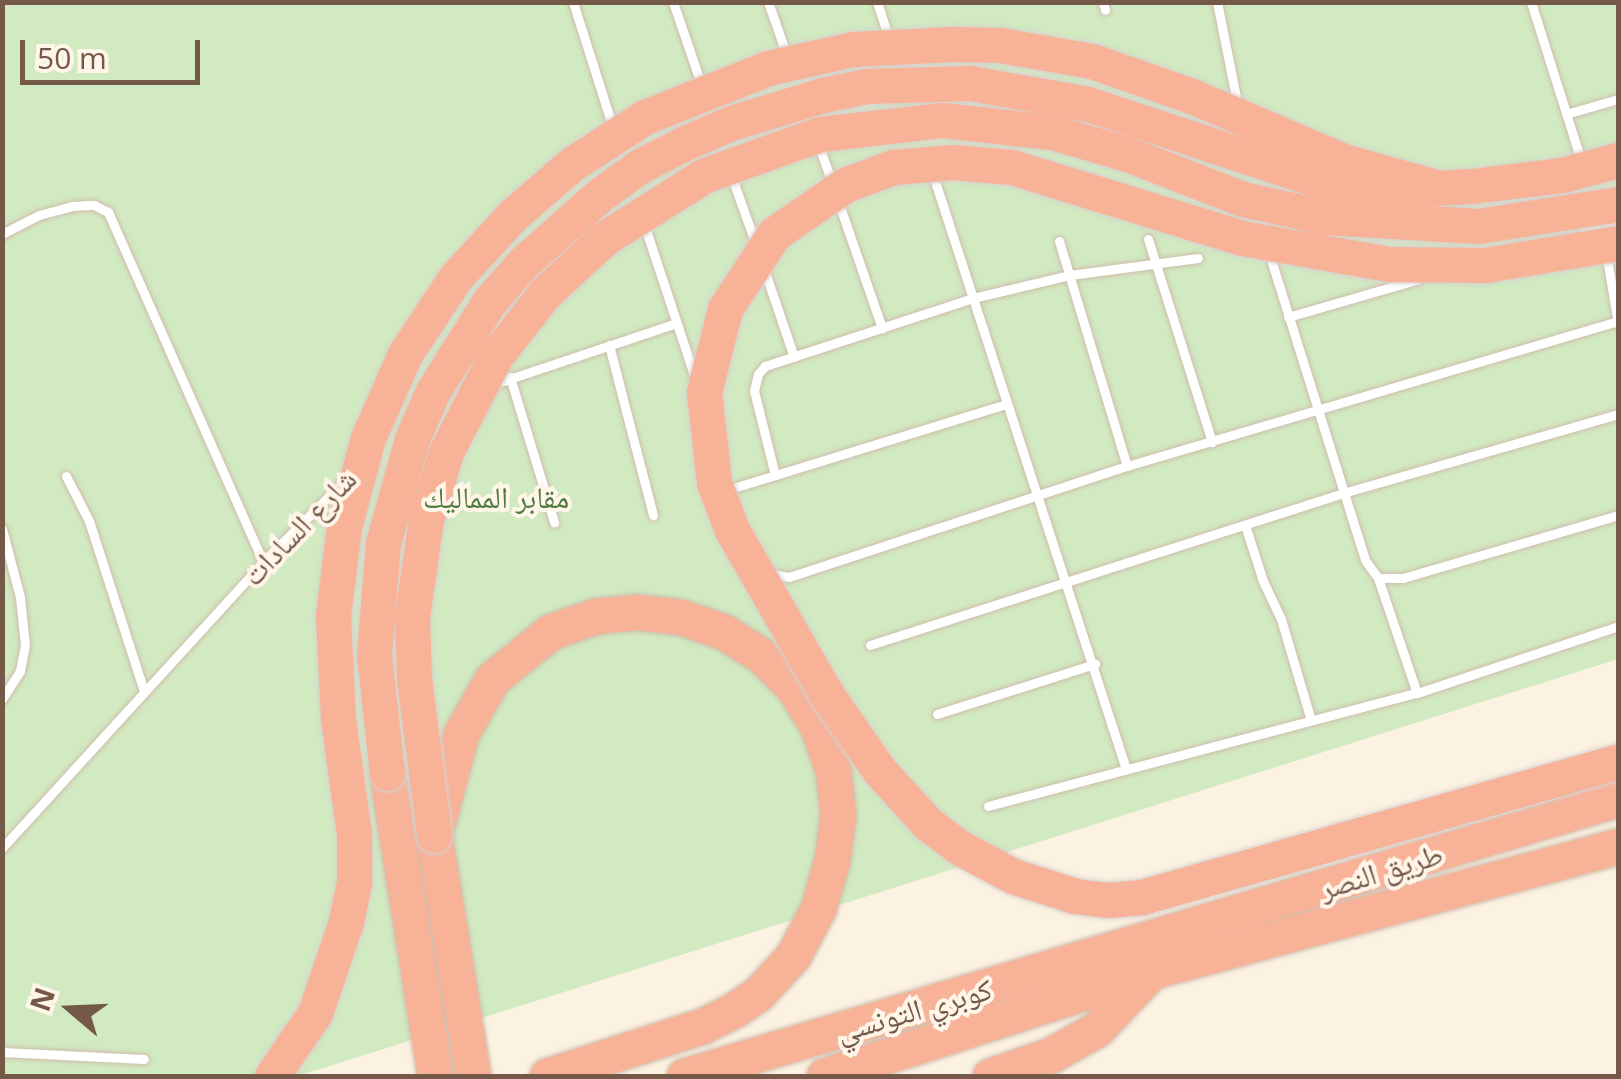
<!DOCTYPE html>
<html>
<head>
<meta charset="utf-8">
<style>
  body { margin:0 }
  #map { position:relative; width:1621px; height:1079px; overflow:hidden; background:#fcf2e2; font-family:"Open Sans","Noto Naskh Arabic",sans-serif }
  div>[style] { position:absolute }
  [style*='--x'] { left:calc(var(--x)*1px); top:calc(var(--y)*1px); width:calc(var(--w)*1px); rotate:calc(var(--a)*1deg) }
  .green>* { inset:0; background:#d1eac1 }
  .roads { filter:drop-shadow(0 0 2px #d0bcac) drop-shadow(0 0 2px #d0bcac) }
  .lane>* { height:9px; margin:-4.5px; padding:0 4.5px; transform-origin:4.5px; border-radius:4.5px; background:#fff }
  .highway>* { height:35px; margin:-17.5px; padding:0 17.5px; transform-origin:17.5px; border-radius:17.5px; background:#f8b298 }
  .bridges { filter:drop-shadow(0 0 2px #d8d0cc) drop-shadow(0 0 2px #d8d0cc) }
  .highway-bridge>* { height:35px; margin:-17.5px; padding:0 17.5px; transform-origin:17.5px; border-radius:17.5px; background:#f8b298 }
  span { translate:-50% -50%; white-space:nowrap; text-align:center; line-height:1.15; -webkit-text-stroke:8px #fff6e9; paint-order:stroke }
  .park-label { font-size:30px; color:#517a40 }
  .street-label { font-size:30px; color:#745848 }
  .frame { position:absolute; inset:0; border:5px solid #745848; pointer-events:none }
  .north { position:absolute; left:20px; top:959px; width:100px; height:100px; -webkit-text-stroke:8px #fff6e9; paint-order:stroke; rotate:289deg; font-size:28px; font-weight:700; line-height:40px; text-align:center; color:#745848 }
  .north::after { content:''; display:block; margin:auto; width:35px; height:45px; background:#745848; clip-path:polygon(50% 0,100% 100%,50% 72%,0 100%) }
  .scale { position:absolute; left:20px; top:40px; width:180px; height:45px; box-sizing:border-box; border:5px solid #745848; border-top:0; padding-left:12px; font-size:30px; line-height:35px; white-space:nowrap; color:#745848; -webkit-text-stroke:8px #fff6e9; paint-order:stroke }
</style>
</head>
<body>
<div id="map">
  <div class="green">
    <div style="clip-path:polygon(2px 3px,1618px 3px,1618px 659px,298px 1076px,3px 1076px)"></div>
  </div>
  <div class="roads">
    <div class="lane">
      <div style="--x:573;--y:2;--w:132;--a:72.4"></div>
      <div style="--x:673;--y:2;--w:87;--a:71.1"></div>
      <div style="--x:768;--y:2;--w:57;--a:70.6"></div>
      <div style="--x:877;--y:2;--w:38;--a:72"></div>
      <div style="--x:1103;--y:2;--w:8;--a:76"></div>
      <div style="--x:1217;--y:2;--w:107;--a:78.7"></div>
      <div style="--x:1531;--y:2;--w:167;--a:72.5"></div>
      <div style="--x:1566;--y:114;--w:54;--a:-16.1"></div>
      <div style="--x:817;--y:141;--w:45;--a:70.3"></div>
      <div style="--x:932;--y:172;--w:628;--a:72"></div>
      <div style="--x:731;--y:175;--w:74;--a:70.3"></div>
      <div style="--x:837;--y:198;--w:138;--a:70.9"></div>
      <div style="--x:644;--y:224;--w:159;--a:71.7"></div>
      <div style="--x:1583;--y:232;--w:36;--a:-16"></div>
      <div style="--x:2;--y:234;--w:42;--a:-27.2"></div>
      <div style="--x:39;--y:215;--w:34;--a:-15"></div>
      <div style="--x:72;--y:206;--w:22;--a:-3"></div>
      <div style="--x:94;--y:205;--w:16;--a:27"></div>
      <div style="--x:108;--y:212;--w:383;--a:66.1"></div>
      <div style="--x:1148;--y:239;--w:213;--a:72.5"></div>
      <div style="--x:1059;--y:241;--w:235;--a:73.2"></div>
      <div style="--x:1268;--y:250;--w:325;--a:72.6"></div>
      <div style="--x:1365;--y:560;--w:22;--a:54"></div>
      <div style="--x:1378;--y:578;--w:25;--a:0"></div>
      <div style="--x:1403;--y:578;--w:224;--a:-16.3"></div>
      <div style="--x:1606;--y:253;--w:72;--a:80.4"></div>
      <div style="--x:764;--y:269;--w:93;--a:71.2"></div>
      <div style="--x:1288;--y:317;--w:136;--a:-16.2"></div>
      <div style="--x:609;--y:345;--w:176;--a:75.5"></div>
      <div style="--x:510;--y:377;--w:152;--a:73.1"></div>
      <div style="--x:494;--y:384;--w:192;--a:-18.5"></div>
      <div style="--x:775;--y:475;--w:87;--a:-104"></div>
      <div style="--x:754;--y:391;--w:17;--a:-77"></div>
      <div style="--x:758;--y:374;--w:11;--a:-49"></div>
      <div style="--x:765;--y:366;--w:219;--a:-18.1"></div>
      <div style="--x:973;--y:298;--w:100;--a:-13.3"></div>
      <div style="--x:1070;--y:275;--w:129;--a:-7.6"></div>
      <div style="--x:66;--y:476;--w:51;--a:62.9"></div>
      <div style="--x:89;--y:521;--w:179;--a:72.1"></div>
      <div style="--x:730;--y:489;--w:289;--a:-17.1"></div>
      <div style="--x:1245;--y:525;--w:59;--a:72.2"></div>
      <div style="--x:1263;--y:581;--w:42;--a:64.7"></div>
      <div style="--x:1281;--y:619;--w:105;--a:73.5"></div>
      <div style="--x:2;--y:529;--w:70;--a:75.2"></div>
      <div style="--x:20;--y:597;--w:48;--a:84.1"></div>
      <div style="--x:25;--y:645;--w:26;--a:101"></div>
      <div style="--x:20;--y:671;--w:33;--a:123"></div>
      <div style="--x:772;--y:574;--w:17;--a:10"></div>
      <div style="--x:789;--y:577;--w:356;--a:-18.2"></div>
      <div style="--x:1127;--y:466;--w:512;--a:-16.45"></div>
      <div style="--x:1378;--y:578;--w:121;--a:71.3"></div>
      <div style="--x:870;--y:645;--w:497;--a:-17.8"></div>
      <div style="--x:1343;--y:493;--w:286;--a:-16"></div>
      <div style="--x:937;--y:714;--w:166;--a:-17.6"></div>
      <div style="--x:988;--y:806;--w:444;--a:-14.8"></div>
      <div style="--x:1417;--y:693;--w:212;--a:-18.4"></div>
      <div style="--x:2;--y:848;--w:387;--a:-47.6"></div>
      <div style="--x:263;--y:562;--w:115;--a:-45"></div>
      <div style="--x:2;--y:1052;--w:142;--a:2.8"></div>
    </div>
    <div class="highway">
      <div style="--x:387;--y:773;--w:307;--a:81"></div>
      <div style="--x:473;--y:1076;--w:244;--a:-99.2"></div>
      <div style="--x:434;--y:835;--w:105;--a:-75"></div>
      <div style="--x:461;--y:734;--w:63;--a:-60.6"></div>
      <div style="--x:492;--y:679;--w:75;--a:-39"></div>
      <div style="--x:550;--y:632;--w:48;--a:-19.6"></div>
      <div style="--x:595;--y:616;--w:41;--a:-5.6"></div>
      <div style="--x:636;--y:612;--w:45;--a:6.3"></div>
      <div style="--x:681;--y:617;--w:46;--a:19.2"></div>
      <div style="--x:724;--y:632;--w:45;--a:32.3"></div>
      <div style="--x:762;--y:656;--w:45;--a:45"></div>
      <div style="--x:794;--y:688;--w:46;--a:58.4"></div>
      <div style="--x:818;--y:727;--w:46;--a:70.8"></div>
      <div style="--x:833;--y:770;--w:45;--a:83.7"></div>
      <div style="--x:838;--y:815;--w:45;--a:97.6"></div>
      <div style="--x:832;--y:860;--w:51;--a:105.9"></div>
      <div style="--x:818;--y:909;--w:53;--a:118"></div>
      <div style="--x:793;--y:956;--w:52;--a:132.6"></div>
      <div style="--x:758;--y:994;--w:27;--a:146"></div>
      <div style="--x:736;--y:1009;--w:38;--a:153"></div>
      <div style="--x:702;--y:1026;--w:163;--a:162.1"></div>
      <div style="--x:684;--y:1076;--w:974;--a:-16.52"></div>
      <div style="--x:824;--y:1076;--w:344;--a:-17.8"></div>
      <div style="--x:1152;--y:971;--w:482;--a:-15"></div>
      <div style="--x:990;--y:1076;--w:65;--a:-19"></div>
      <div style="--x:1051;--y:1055;--w:53;--a:-29.5"></div>
      <div style="--x:1097;--y:1029;--w:80;--a:-46.5"></div>
    </div>
  </div>
  <div class="bridges">
    <div class="highway-bridge">
      <div style="--x:1618;--y:243;--w:135;--a:170.6"></div>
      <div style="--x:1485;--y:265;--w:96;--a:-179.4"></div>
      <div style="--x:1389;--y:264;--w:149;--a:-170"></div>
      <div style="--x:1242;--y:238;--w:242;--a:-162.9"></div>
      <div style="--x:1011;--y:167;--w:58;--a:-175.1"></div>
      <div style="--x:953;--y:162;--w:60;--a:175.2"></div>
      <div style="--x:893;--y:167;--w:51;--a:159.4"></div>
      <div style="--x:845;--y:185;--w:86;--a:145.4"></div>
      <div style="--x:774;--y:234;--w:90;--a:123.2"></div>
      <div style="--x:725;--y:309;--w:86;--a:104.2"></div>
      <div style="--x:704;--y:392;--w:92;--a:83.7"></div>
      <div style="--x:714;--y:483;--w:50;--a:69"></div>
      <div style="--x:732;--y:530;--w:190;--a:60.1"></div>
      <div style="--x:827;--y:695;--w:91;--a:55.3"></div>
      <div style="--x:879;--y:770;--w:72;--a:47.8"></div>
      <div style="--x:927;--y:823;--w:38;--a:37"></div>
      <div style="--x:957;--y:846;--w:64;--a:28.2"></div>
      <div style="--x:1013;--y:876;--w:65;--a:17.9"></div>
      <div style="--x:1075;--y:896;--w:32;--a:7"></div>
      <div style="--x:1107;--y:900;--w:35;--a:-5"></div>
      <div style="--x:1142;--y:897;--w:495;--a:-15.9"></div>
      <div style="--x:387;--y:773;--w:119;--a:-96.3"></div>
      <div style="--x:374;--y:655;--w:112;--a:-85.4"></div>
      <div style="--x:383;--y:543;--w:108;--a:-74.4"></div>
      <div style="--x:412;--y:439;--w:52;--a:-66.4"></div>
      <div style="--x:433;--y:391;--w:105;--a:-57.8"></div>
      <div style="--x:489;--y:302;--w:52;--a:-48.9"></div>
      <div style="--x:523;--y:263;--w:104;--a:-41.5"></div>
      <div style="--x:601;--y:194;--w:48;--a:-35.7"></div>
      <div style="--x:640;--y:166;--w:51;--a:-27.1"></div>
      <div style="--x:685;--y:143;--w:50;--a:-23.5"></div>
      <div style="--x:731;--y:123;--w:96;--a:-16.9"></div>
      <div style="--x:823;--y:95;--w:45;--a:-11.6"></div>
      <div style="--x:867;--y:86;--w:103;--a:-1.7"></div>
      <div style="--x:970;--y:83;--w:120;--a:10.1"></div>
      <div style="--x:1088;--y:104;--w:258;--a:18.3"></div>
      <div style="--x:1333;--y:185;--w:63;--a:4.5"></div>
      <div style="--x:1396;--y:190;--w:76;--a:-3"></div>
      <div style="--x:1472;--y:186;--w:91;--a:-7"></div>
      <div style="--x:1562;--y:175;--w:58;--a:-15"></div>
      <div style="--x:434;--y:835;--w:158;--a:-97.3"></div>
      <div style="--x:414;--y:678;--w:61;--a:-91.9"></div>
      <div style="--x:412;--y:617;--w:99;--a:-81.9"></div>
      <div style="--x:426;--y:519;--w:70;--a:-73.4"></div>
      <div style="--x:446;--y:452;--w:107;--a:-62.7"></div>
      <div style="--x:495;--y:357;--w:81;--a:-52"></div>
      <div style="--x:545;--y:293;--w:81;--a:-42.5"></div>
      <div style="--x:605;--y:238;--w:118;--a:-32.2"></div>
      <div style="--x:705;--y:175;--w:122;--a:-19.6"></div>
      <div style="--x:820;--y:134;--w:124;--a:-6.5"></div>
      <div style="--x:943;--y:120;--w:110;--a:6.3"></div>
      <div style="--x:1052;--y:132;--w:78;--a:16.3"></div>
      <div style="--x:1127;--y:154;--w:124;--a:21.2"></div>
      <div style="--x:1243;--y:199;--w:84;--a:12.4"></div>
      <div style="--x:1325;--y:217;--w:153;--a:3.4"></div>
      <div style="--x:1478;--y:226;--w:142;--a:-8.9"></div>
      <div style="--x:272;--y:1076;--w:76;--a:-55.7"></div>
      <div style="--x:315;--y:1013;--w:96;--a:-71.2"></div>
      <div style="--x:346;--y:922;--w:41;--a:-78.7"></div>
      <div style="--x:354;--y:882;--w:48;--a:-90"></div>
      <div style="--x:354;--y:834;--w:116;--a:-97.9"></div>
      <div style="--x:338;--y:719;--w:103;--a:-92.8"></div>
      <div style="--x:333;--y:616;--w:90;--a:-83"></div>
      <div style="--x:344;--y:527;--w:92;--a:-74.9"></div>
      <div style="--x:368;--y:438;--w:92;--a:-66.2"></div>
      <div style="--x:405;--y:354;--w:92;--a:-56.5"></div>
      <div style="--x:456;--y:277;--w:84;--a:-47.4"></div>
      <div style="--x:513;--y:215;--w:78;--a:-40.8"></div>
      <div style="--x:572;--y:164;--w:87;--a:-32.8"></div>
      <div style="--x:645;--y:117;--w:132;--a:-21.7"></div>
      <div style="--x:768;--y:68;--w:87;--a:-12.6"></div>
      <div style="--x:853;--y:49;--w:100;--a:-2.9"></div>
      <div style="--x:953;--y:44;--w:47;--a:1.2"></div>
      <div style="--x:1000;--y:45;--w:93;--a:9.9"></div>
      <div style="--x:1092;--y:61;--w:108;--a:19.4"></div>
      <div style="--x:1194;--y:97;--w:162;--a:23.2"></div>
      <div style="--x:1343;--y:161;--w:92;--a:15.7"></div>
    </div>
  </div>
  <div class="park-label">
    <span style="left:496px;top:497px">مقابر المماليك</span>
  </div>
  <div class="street-label">
    <span style="left:299px;top:527px;rotate:-46deg">شارع السادات</span>
    <span style="left:1381px;top:871px;rotate:-17deg">طريق النصر</span>
    <span style="left:914px;top:1010px;rotate:-16deg">كوبري التونسي</span>
  </div>
  <div class="frame"></div>
  <div class="north">N</div>
  <div class="scale">50 m</div>
</div>
</body>
</html>
